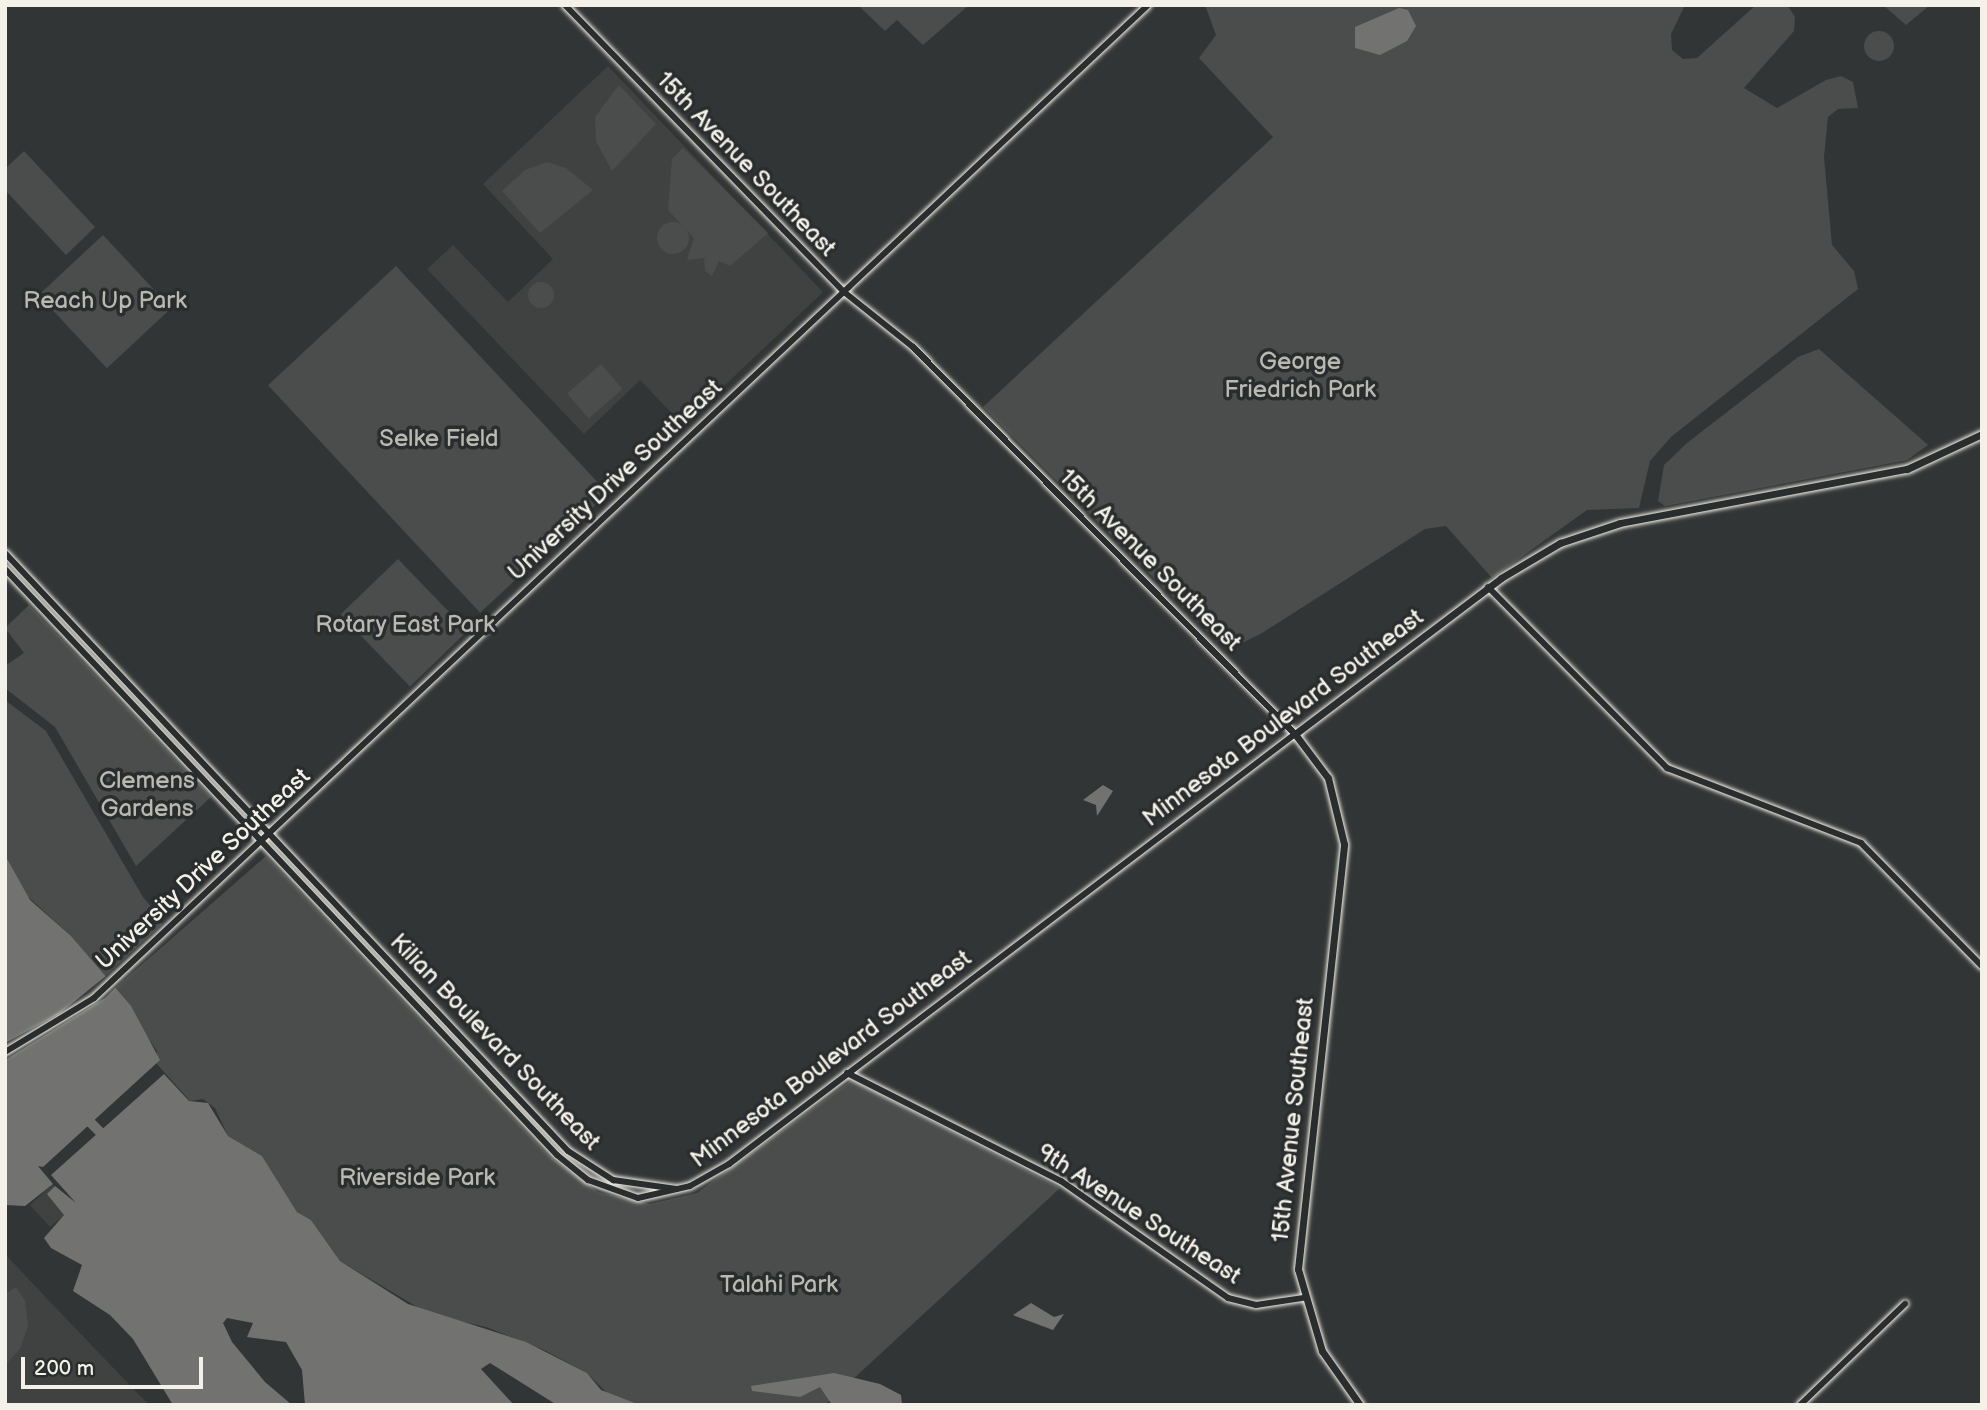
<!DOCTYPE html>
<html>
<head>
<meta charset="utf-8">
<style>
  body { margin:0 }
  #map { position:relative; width:1987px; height:1410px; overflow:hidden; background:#323535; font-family:"Balsamiq Sans",sans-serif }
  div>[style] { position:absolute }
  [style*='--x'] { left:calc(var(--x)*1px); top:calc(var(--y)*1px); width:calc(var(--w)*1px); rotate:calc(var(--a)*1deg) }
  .built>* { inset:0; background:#404242 }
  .green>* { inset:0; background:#4b4d4c; transform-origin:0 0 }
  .round { border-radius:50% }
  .water>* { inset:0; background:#727370 }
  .pier>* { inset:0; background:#323535 }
  .river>* { height:10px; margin:-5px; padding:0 5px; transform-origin:5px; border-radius:5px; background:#727370 }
  .roads { filter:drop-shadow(0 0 2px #f4f1e8) drop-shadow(0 0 2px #f4f1e8) }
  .tertiary>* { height:6px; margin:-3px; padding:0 3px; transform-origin:3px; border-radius:3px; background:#2a2d2e }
  .secondary>* { height:7px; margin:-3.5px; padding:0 3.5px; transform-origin:3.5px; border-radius:3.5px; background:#2a2d2e }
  span { translate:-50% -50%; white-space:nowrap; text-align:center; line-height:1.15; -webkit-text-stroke:7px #2a2d2e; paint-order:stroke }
  .street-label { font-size:24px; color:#f4f1e8 }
  .park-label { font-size:24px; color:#b9b8b1 }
  .frame { position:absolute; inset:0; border:7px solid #f4f1e8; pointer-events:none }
  .scale { position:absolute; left:21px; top:1357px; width:182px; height:32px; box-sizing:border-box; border:4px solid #f4f1e8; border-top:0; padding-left:9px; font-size:21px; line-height:24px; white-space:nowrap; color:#f4f1e8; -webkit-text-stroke:5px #2a2d2e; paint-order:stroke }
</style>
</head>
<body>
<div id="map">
  <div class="built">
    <div style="clip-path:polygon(608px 66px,823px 292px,683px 425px,640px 380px,584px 434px,427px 269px,453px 245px,508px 302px,553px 259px,483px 184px)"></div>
    <div style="clip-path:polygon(53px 1184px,64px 1215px,50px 1227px,30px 1205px)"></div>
    <div style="clip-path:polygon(5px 1254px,53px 1305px,149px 1405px,5px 1405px)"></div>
  </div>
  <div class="green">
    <div style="clip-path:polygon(858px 5px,969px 5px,923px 45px,897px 20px,885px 31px)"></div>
    <div style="clip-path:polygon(1205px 5px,1685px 5px,1671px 34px,1672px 50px,1683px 59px,1697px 58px,1756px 5px,1787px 5px,1795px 17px,1794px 31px,1744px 88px,1777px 108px,1826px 80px,1841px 76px,1853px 82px,1858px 108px,1838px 109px,1828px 117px,1824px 157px,1832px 245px,1854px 271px,1858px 289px,1671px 437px,1650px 461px,1639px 508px,1587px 510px,1492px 578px,1446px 526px,1425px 529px,1262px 633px,1232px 648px,1222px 646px,983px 407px,1273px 137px,1199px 58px,1216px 35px)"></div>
    <div style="clip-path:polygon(1883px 5px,1930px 5px,1906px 25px)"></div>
    <div class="round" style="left:1864px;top:31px;width:30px;height:30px"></div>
    <div style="clip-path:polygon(619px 85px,656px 124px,612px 171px,596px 141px,595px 117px)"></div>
    <div style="clip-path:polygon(683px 148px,768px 233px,730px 266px,719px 261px,712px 276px,705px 271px,704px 258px,687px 260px,694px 238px,668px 210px,672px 159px)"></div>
    <div style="clip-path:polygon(24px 151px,95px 227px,66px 255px,5px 190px,5px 169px)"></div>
    <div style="clip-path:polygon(547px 162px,566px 168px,593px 190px,540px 233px,502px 191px,525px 170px)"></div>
    <div class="round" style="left:657px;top:222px;width:32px;height:32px"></div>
    <div style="left:103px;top:235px;width:100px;height:88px;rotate:47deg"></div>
    <div style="left:396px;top:266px;width:311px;height:175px;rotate:47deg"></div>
    <div class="round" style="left:528px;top:282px;width:26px;height:26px"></div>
    <div style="clip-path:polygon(1819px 349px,1928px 445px,1907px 460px,1665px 506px,1658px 501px,1664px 465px,1687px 443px,1798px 357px)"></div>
    <div style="left:601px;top:364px;width:33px;height:45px;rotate:49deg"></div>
    <div style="left:398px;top:559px;width:100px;height:80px;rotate:46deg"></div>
    <div style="clip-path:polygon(29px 605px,211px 797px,136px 866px,55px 727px,5px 688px,5px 666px,24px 653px,5px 628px)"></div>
    <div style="clip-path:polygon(5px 700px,46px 731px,143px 897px,152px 908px,167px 911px,158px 920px,162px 924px,104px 977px,71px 936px,27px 896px,5px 855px)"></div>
    <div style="clip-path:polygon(266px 856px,550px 1157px,598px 1192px,650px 1204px,697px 1193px,852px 1080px,1060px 1188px,825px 1405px,640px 1405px,607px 1393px,587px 1373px,546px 1351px,486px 1327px,429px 1314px,340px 1261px,311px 1220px,297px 1212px,262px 1156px,228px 1136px,215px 1108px,203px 1099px,190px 1101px,156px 1063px,157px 1051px,114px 989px)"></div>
    <div style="clip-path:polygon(506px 1088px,576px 1161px,632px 1191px,583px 1173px,502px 1091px)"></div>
    <div style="clip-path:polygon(16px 1287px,25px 1301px,28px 1326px,20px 1349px,5px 1365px,5px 1294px)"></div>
  </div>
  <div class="water">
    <div style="clip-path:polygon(1399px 8px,1408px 10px,1416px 26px,1407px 41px,1380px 55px,1355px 48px,1355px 27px)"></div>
    <div style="clip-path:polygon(1103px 785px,1113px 791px,1097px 816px,1096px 805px,1083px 800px)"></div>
    <div style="clip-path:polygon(5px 855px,30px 900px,71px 936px,131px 1006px,160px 1060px,43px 1167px,38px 1166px,53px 1184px,25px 1206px,5px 1205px)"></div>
    <div style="clip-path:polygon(164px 1074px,189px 1101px,208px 1103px,228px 1136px,262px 1156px,297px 1212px,311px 1220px,340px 1261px,408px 1304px,526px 1342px,587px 1373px,601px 1390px,640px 1405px,557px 1405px,490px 1363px,481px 1369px,514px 1405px,305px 1405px,302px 1370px,286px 1342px,247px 1337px,253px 1323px,227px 1318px,223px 1323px,232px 1342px,265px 1382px,292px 1405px,173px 1405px,133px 1339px,110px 1315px,73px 1291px,82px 1265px,51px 1248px,44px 1238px,64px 1215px,47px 1194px,55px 1186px,76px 1203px,51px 1175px)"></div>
    <div style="clip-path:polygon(1031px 1303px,1054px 1317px,1064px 1314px,1053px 1330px,1013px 1315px)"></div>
    <div style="clip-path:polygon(834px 1373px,880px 1384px,901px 1395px,902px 1404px,832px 1405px,820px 1387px,800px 1397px,752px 1391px,751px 1386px)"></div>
  </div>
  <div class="pier">
    <div style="clip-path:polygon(107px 975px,117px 986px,105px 998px,5px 1060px,5px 1043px,59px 1014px)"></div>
  </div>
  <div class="river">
    <div style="--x:83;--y:1115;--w:37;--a:45"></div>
  </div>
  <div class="roads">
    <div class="tertiary">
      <div style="--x:5;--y:553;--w:821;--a:46.73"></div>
      <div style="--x:568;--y:1151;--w:54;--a:32.8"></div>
      <div style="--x:613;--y:1180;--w:64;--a:8.1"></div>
      <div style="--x:5;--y:569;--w:805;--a:46.71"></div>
      <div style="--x:557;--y:1155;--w:40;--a:39"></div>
      <div style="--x:588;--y:1180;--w:53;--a:19.8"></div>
      <div style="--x:638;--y:1198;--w:53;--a:-13"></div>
      <div style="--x:690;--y:1186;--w:45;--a:-29.4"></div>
      <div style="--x:729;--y:1164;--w:711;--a:-37.22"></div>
      <div style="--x:1295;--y:734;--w:544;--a:-134.63"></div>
      <div style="--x:913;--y:347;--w:88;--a:-141.4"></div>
      <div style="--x:844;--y:292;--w:400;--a:-134.2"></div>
      <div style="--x:1488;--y:587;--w:255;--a:45.3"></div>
      <div style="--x:1667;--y:768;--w:208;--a:21.1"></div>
      <div style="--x:1861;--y:843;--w:173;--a:45.5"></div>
      <div style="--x:5;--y:1052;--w:104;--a:-31.2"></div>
      <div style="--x:94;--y:998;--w:1448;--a:-43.29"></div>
      <div style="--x:847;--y:1073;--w:240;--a:26.8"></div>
      <div style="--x:1061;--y:1181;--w:204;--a:35"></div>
      <div style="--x:1228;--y:1298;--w:29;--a:14"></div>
      <div style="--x:1256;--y:1305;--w:48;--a:-8.5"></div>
      <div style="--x:1800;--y:1405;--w:146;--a:-43.9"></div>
    </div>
    <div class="secondary">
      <div style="--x:1360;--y:1405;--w:66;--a:-125.1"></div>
      <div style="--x:1322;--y:1351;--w:85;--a:-106.3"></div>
      <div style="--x:1298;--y:1269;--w:427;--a:-83.8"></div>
      <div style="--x:1344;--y:844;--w:68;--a:-103.6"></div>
      <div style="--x:1328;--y:778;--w:55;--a:-126.9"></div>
      <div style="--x:1295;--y:734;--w:258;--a:-37.1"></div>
      <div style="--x:1501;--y:578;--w:69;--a:-30.7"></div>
      <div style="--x:1560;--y:543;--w:63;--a:-18.4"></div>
      <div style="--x:1620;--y:523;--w:292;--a:-10.7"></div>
      <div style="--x:1907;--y:469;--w:83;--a:-25"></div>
    </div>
  </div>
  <div class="street-label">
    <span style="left:746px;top:164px;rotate:46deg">15th Avenue Southeast</span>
    <span style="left:615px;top:480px;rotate:-43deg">University Drive Southeast</span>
    <span style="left:1150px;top:560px;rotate:45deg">15th Avenue Southeast</span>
    <span style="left:1283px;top:718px;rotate:-37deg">Minnesota Boulevard Southeast</span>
    <span style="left:203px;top:869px;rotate:-43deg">University Drive Southeast</span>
    <span style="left:495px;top:1042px;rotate:46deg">Kilian Boulevard Southeast</span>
    <span style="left:831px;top:1059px;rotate:-37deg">Minnesota Boulevard Southeast</span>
    <span style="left:1293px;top:1120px;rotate:-84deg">15th Avenue Southeast</span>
    <span style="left:1139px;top:1214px;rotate:33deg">9th Avenue Southeast</span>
  </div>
  <div class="park-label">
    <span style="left:105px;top:301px">Reach Up Park</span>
    <span style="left:1300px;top:376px">George<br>Friedrich Park</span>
    <span style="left:439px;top:439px">Selke Field</span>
    <span style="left:405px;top:625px">Rotary East Park</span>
    <span style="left:147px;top:795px">Clemens<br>Gardens</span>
    <span style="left:417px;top:1178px">Riverside Park</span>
    <span style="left:779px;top:1285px">Talahi Park</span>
  </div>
  <div class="frame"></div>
  <div class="scale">200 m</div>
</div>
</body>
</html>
